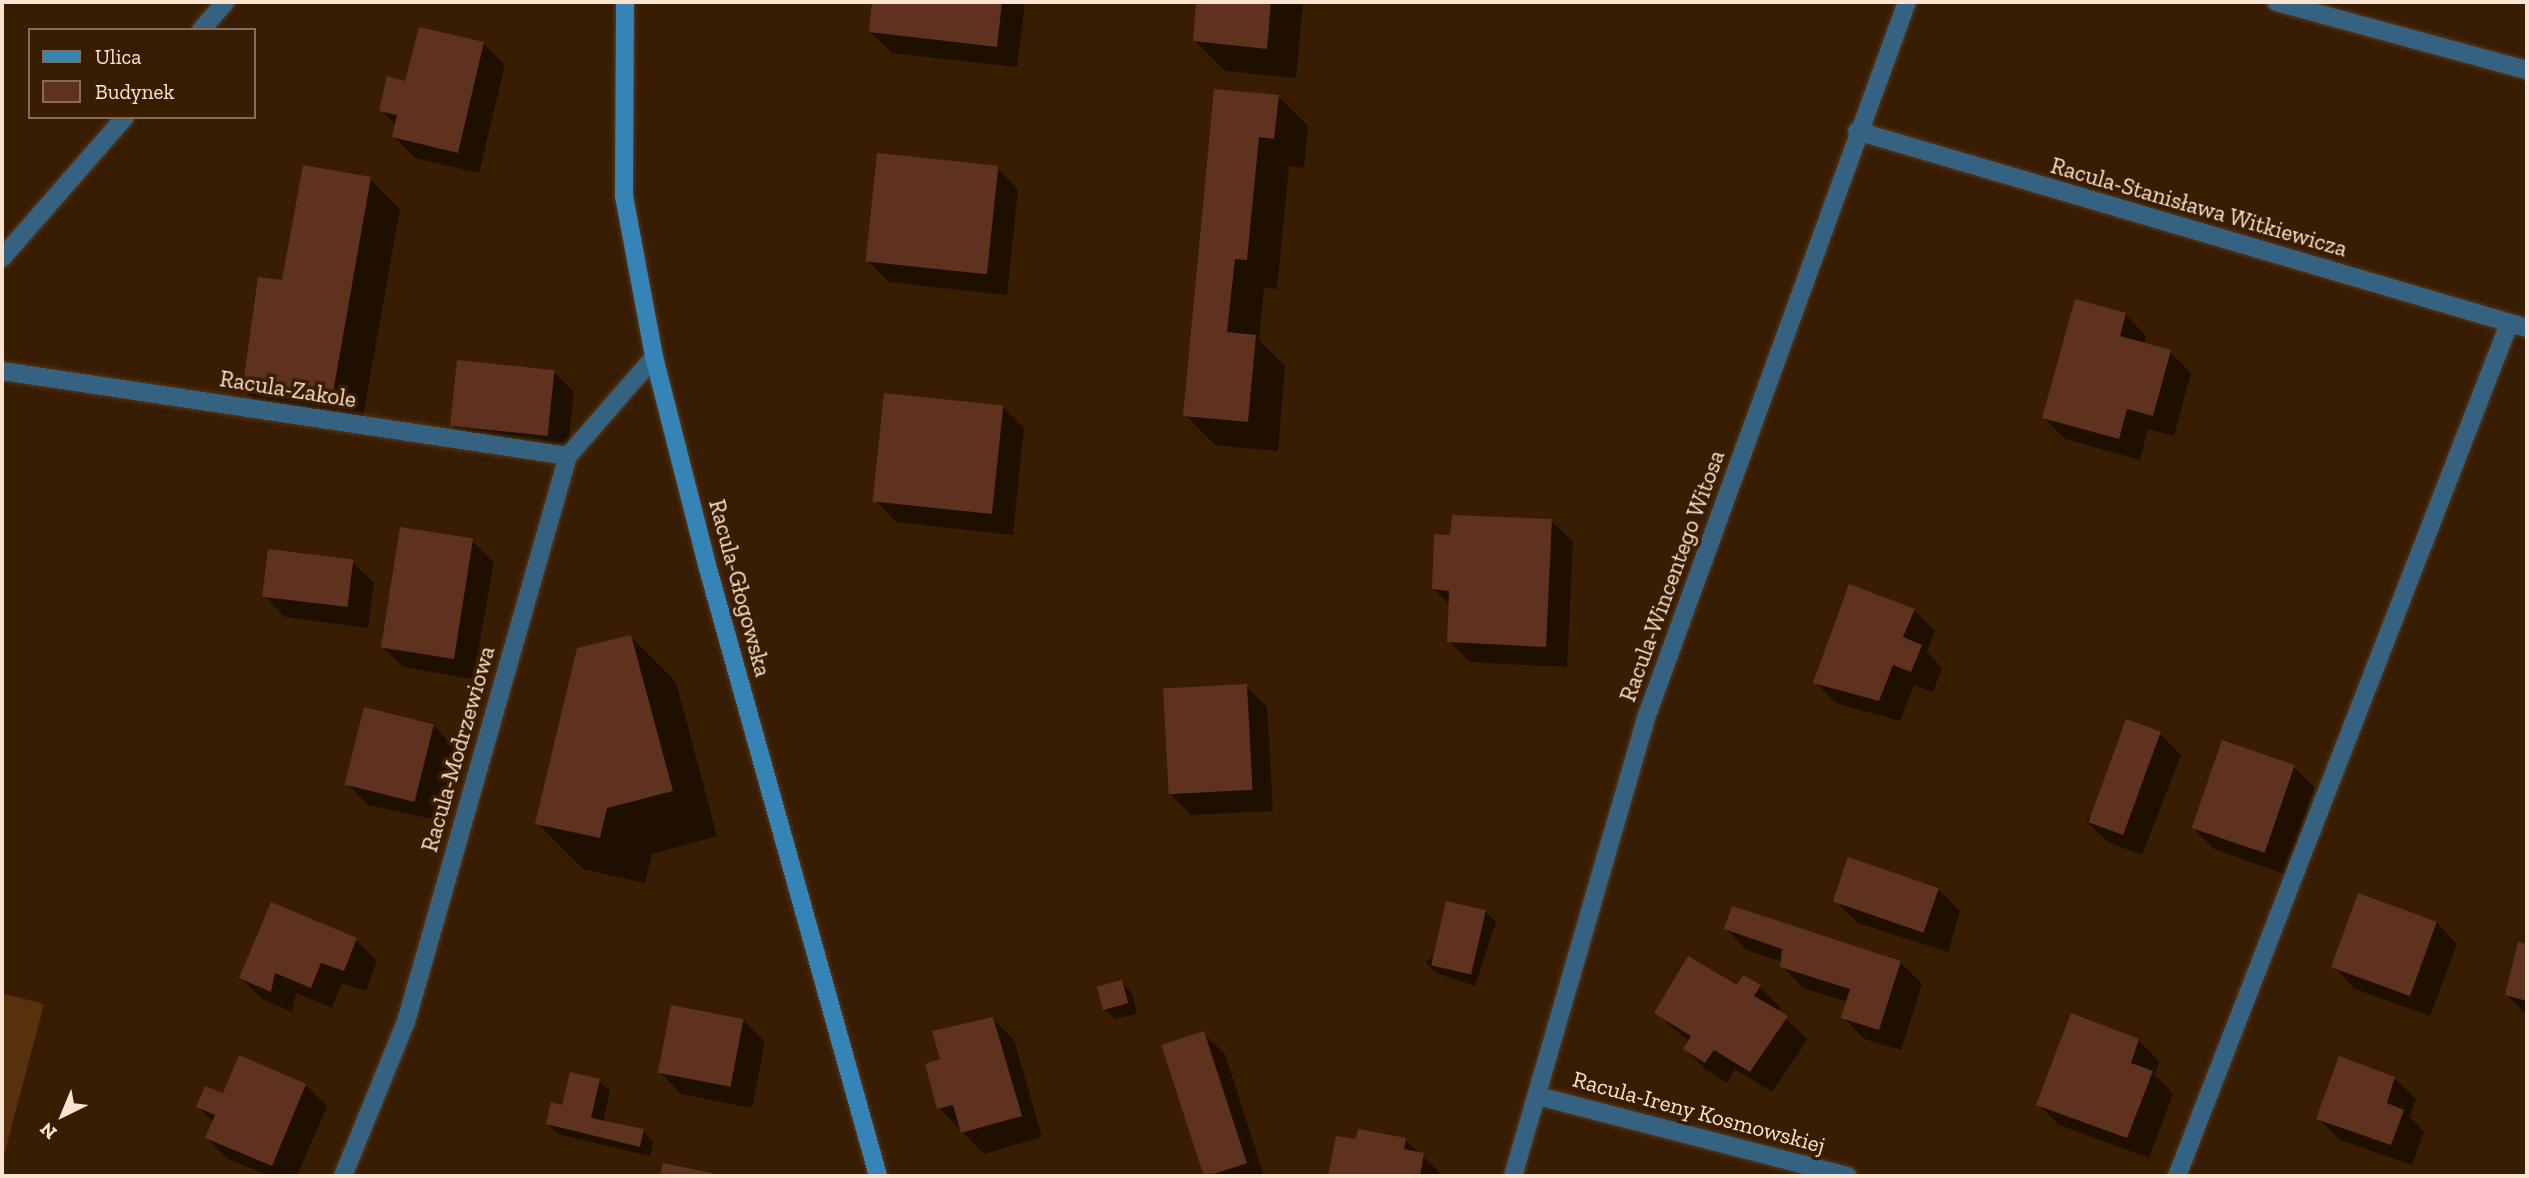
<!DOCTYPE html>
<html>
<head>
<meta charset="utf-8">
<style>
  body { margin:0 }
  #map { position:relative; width:2529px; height:1178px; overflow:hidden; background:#391d02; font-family:"Zilla Slab",serif }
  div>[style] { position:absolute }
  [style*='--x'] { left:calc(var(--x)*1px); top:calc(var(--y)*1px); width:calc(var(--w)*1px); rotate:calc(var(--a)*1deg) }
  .green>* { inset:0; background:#56310c }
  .shadow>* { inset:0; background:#0007 }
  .building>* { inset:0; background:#5f311f; transform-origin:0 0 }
  .roads { filter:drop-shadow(0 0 2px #54391f) drop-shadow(0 0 2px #54391f) }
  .street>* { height:18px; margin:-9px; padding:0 9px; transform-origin:9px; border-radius:9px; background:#356281 }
  .secondary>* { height:18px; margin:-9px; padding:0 9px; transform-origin:9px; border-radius:9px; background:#3683b5 }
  span { translate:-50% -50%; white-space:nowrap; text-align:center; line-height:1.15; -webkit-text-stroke:7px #391d02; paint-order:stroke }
  .street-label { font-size:23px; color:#fbe3d1 }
  .frame { position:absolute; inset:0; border:4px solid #fbe3d1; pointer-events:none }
  .legend { position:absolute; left:28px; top:28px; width:228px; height:91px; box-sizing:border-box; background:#391d02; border:2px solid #876c55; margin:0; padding:9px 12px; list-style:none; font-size:21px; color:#fbe3d1 }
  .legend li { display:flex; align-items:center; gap:14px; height:35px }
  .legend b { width:35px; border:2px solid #876c55 }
  .north { position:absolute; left:28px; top:1080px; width:70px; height:70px; -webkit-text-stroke:5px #391d02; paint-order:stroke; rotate:223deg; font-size:19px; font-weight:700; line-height:28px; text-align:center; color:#fbe3d1 }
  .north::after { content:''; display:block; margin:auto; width:24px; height:32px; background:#fbe3d1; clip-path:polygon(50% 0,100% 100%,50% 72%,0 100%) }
</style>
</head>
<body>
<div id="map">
  <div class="green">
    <div style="clip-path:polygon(2px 993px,44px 1004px,2px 1163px)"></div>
  </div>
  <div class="shadow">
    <div style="clip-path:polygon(873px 2px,1025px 2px,1017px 67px,892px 53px,870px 32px)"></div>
    <div style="clip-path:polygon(1198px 2px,1303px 2px,1296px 78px,1225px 71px,1195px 41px)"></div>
    <div style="clip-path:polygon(484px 44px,505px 65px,479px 173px,415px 158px,394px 137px,397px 126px,381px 110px,407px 83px)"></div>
    <div style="clip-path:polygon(1216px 91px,1278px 96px,1308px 126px,1304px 168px,1289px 166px,1277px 289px,1264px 288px,1259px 340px,1285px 366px,1278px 451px,1215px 445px,1185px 415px)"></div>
    <div style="clip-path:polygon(997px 168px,1018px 189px,1007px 295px,889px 282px,868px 261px)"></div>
    <div style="clip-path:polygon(370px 179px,400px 209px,360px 433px,274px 421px,244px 391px,284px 282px)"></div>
    <div style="clip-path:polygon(2125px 314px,2146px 336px,2144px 344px,2170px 352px,2191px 373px,2174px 436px,2148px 429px,2140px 460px,2065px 439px,2044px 418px)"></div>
    <div style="clip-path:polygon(553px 371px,574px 392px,567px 455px,474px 446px,452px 425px)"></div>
    <div style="clip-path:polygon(1003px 407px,1024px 428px,1013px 535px,896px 522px,875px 500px)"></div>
    <div style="clip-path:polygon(1551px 521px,1573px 542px,1567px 667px,1470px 662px,1449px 641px,1450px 605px,1433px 589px,1452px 537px)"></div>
    <div style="clip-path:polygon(472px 541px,494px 562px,473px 679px,403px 667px,381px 646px)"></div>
    <div style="clip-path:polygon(352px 562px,374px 583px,368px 628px,285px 617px,264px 596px)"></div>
    <div style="clip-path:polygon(1914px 610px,1935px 631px,1927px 652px,1942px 668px,1933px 692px,1914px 685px,1900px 721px,1836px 703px,1815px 682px)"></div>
    <div style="clip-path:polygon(630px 636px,676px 682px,717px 836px,652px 854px,645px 883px,583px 869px,537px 823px)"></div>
    <div style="clip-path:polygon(1246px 686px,1267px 707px,1273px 811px,1191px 815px,1170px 794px)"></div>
    <div style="clip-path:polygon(434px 726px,455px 748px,437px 820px,368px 805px,346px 783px)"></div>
    <div style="clip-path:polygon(2160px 734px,2181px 755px,2142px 855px,2108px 842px,2086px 821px)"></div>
    <div style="clip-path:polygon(2294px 767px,2315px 788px,2284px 874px,2214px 849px,2193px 828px)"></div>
    <div style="clip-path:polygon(1938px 889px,1960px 911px,1948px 952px,1858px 923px,1836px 902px)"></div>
    <div style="clip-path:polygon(1733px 908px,1901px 963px,1922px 984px,1901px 1050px,1864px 1039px,1843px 1017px,1848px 1002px,1803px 988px,1782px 966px,1782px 962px,1747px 950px,1726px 929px)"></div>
    <div style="clip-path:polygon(1485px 911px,1496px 922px,1475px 986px,1436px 973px,1426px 962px)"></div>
    <div style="clip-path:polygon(2436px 922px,2457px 944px,2430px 1016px,2355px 989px,2334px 967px)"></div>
    <div style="clip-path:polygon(356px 940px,377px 961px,366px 991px,342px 983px,332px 1008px,296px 993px,292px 1012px,262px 999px,241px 978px)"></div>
    <div style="clip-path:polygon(2519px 944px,2527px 946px,2527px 1015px,2507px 995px)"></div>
    <div style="clip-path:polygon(1121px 982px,1132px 993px,1137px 1014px,1115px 1019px,1104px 1009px)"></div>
    <div style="clip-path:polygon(1760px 987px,1781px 1008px,1778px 1012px,1808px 1039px,1772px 1092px,1735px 1069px,1727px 1083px,1706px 1070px,1685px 1049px,1689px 1042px,1656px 1013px,1738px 988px)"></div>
    <div style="clip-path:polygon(993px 1019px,1014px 1040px,1042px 1137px,984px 1154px,939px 1108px,942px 1061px)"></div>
    <div style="clip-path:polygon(744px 1021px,765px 1042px,752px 1108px,681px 1094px,660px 1072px)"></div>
    <div style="clip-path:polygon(1203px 1033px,1225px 1054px,1264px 1176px,1205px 1174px)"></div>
    <div style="clip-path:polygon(2138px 1040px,2159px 1061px,2155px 1075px,2173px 1094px,2149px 1158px,2059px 1125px,2038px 1104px)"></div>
    <div style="clip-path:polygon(2394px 1078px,2416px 1099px,2410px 1117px,2424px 1132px,2412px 1165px,2340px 1140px,2318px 1118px)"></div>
    <div style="clip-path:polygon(599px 1081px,610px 1091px,603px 1122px,643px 1131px,653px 1142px,650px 1156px,558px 1134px,548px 1124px,563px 1107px)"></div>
    <div style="clip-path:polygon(305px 1085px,327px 1106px,297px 1176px,270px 1176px,228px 1159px,207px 1138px,214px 1122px,198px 1107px,224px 1096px)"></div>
    <div style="clip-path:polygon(1338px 1138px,1357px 1141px,1405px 1140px,1444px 1176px,1330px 1176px)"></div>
  </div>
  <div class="building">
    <div style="clip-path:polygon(872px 2px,1002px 2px,997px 47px,869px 32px)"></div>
    <div style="clip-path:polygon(1196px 2px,1271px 2px,1267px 49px,1193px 41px)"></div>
    <div style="clip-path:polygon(419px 27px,484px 42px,458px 153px,392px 137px,397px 115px,379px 111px,387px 76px,405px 81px)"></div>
    <div style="clip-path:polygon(1214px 89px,1279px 95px,1274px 139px,1259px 137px,1247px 260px,1235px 259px,1227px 332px,1256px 335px,1248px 422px,1183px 416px)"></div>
    <div style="left:877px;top:153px;width:122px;height:109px;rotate:6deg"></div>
    <div style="clip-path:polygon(303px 165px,371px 177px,331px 404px,242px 392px,258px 277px,282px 280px)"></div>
    <div style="clip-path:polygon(2075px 299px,2126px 313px,2120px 336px,2171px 350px,2153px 416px,2127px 409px,2119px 439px,2042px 418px)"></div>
    <div style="left:457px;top:360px;width:98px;height:66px;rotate:6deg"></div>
    <div style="left:884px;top:393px;width:120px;height:109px;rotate:6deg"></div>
    <div style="clip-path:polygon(1452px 515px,1552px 519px,1546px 647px,1447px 642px,1449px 591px,1432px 589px,1434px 534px,1450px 535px)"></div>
    <div style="left:400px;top:527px;width:74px;height:122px;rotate:9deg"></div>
    <div style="left:268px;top:549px;width:86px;height:48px;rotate:7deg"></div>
    <div style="clip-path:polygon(1849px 584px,1915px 609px,1903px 637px,1922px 645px,1911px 672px,1893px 665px,1879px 701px,1813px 683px)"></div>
    <div style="clip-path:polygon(631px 635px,673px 791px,607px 808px,600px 838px,535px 824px,577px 648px)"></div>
    <div style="left:1247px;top:684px;width:106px;height:84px;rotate:87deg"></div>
    <div style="left:364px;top:707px;width:72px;height:80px;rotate:14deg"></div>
    <div style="left:2126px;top:719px;width:37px;height:110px;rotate:20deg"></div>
    <div style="left:2222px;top:740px;width:77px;height:93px;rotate:19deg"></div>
    <div style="left:1848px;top:857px;width:96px;height:47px;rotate:19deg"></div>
    <div style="left:2358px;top:893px;width:84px;height:79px;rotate:20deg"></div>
    <div style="left:1446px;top:901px;width:41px;height:66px;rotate:13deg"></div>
    <div style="clip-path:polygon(271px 902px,357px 938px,344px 971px,321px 963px,311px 988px,275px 973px,271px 992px,239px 978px)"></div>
    <div style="clip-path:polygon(1732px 906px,1901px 961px,1879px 1030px,1841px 1018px,1850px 989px,1780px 967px,1782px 949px,1724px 929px)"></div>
    <div style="clip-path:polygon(2518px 942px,2527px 944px,2527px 1001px,2505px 995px)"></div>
    <div style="clip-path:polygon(1688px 956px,1737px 985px,1743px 975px,1761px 985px,1754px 996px,1788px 1016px,1750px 1072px,1714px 1050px,1705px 1063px,1683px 1049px,1691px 1036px,1654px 1013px)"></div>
    <div style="left:1122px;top:980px;width:24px;height:26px;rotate:75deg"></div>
    <div style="left:671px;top:1005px;width:74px;height:69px;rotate:11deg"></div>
    <div style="clip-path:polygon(2071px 1013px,2139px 1039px,2131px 1063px,2153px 1071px,2127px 1138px,2036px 1105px)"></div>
    <div style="clip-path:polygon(993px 1017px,1022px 1116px,961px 1133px,953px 1105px,937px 1109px,925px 1064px,940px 1059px,932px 1031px)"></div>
    <div style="left:1204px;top:1031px;width:139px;height:45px;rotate:72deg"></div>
    <div style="clip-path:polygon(239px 1055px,306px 1084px,272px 1166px,205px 1138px,215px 1115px,196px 1107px,205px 1086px,223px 1093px)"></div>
    <div style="clip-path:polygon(2339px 1056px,2395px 1077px,2387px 1103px,2404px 1110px,2391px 1145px,2316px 1119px)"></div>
    <div style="clip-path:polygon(570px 1072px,600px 1079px,591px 1118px,644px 1129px,640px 1147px,546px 1124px,551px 1102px,562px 1105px)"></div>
    <div style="clip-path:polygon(1358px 1129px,1406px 1138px,1404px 1149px,1424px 1153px,1420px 1176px,1328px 1176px,1336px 1136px,1356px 1139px)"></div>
    <div style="clip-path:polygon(663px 1163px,721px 1175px,721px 1176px,660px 1176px)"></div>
  </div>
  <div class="roads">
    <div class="street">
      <div style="--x:2276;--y:2;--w:260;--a:15.2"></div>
      <div style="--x:201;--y:30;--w:37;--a:-49"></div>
      <div style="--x:1857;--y:131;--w:698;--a:16.38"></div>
      <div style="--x:2;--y:258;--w:187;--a:-48.9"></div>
      <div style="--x:2;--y:371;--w:572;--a:8.54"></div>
      <div style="--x:1538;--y:1096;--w:320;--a:14.5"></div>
      <div style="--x:343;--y:1176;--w:166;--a:-67.8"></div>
      <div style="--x:406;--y:1022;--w:589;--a:-74.03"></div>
      <div style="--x:568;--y:456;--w:131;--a:-49"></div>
      <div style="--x:1513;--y:1176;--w:477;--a:-73.8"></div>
      <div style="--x:1646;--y:718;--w:762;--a:-69.97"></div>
      <div style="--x:2177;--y:1176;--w:914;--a:-68.71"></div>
    </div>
    <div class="secondary">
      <div style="--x:625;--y:2;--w:194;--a:90.3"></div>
      <div style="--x:624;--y:196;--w:164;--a:79.4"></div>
      <div style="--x:654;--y:357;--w:215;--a:75.7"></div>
      <div style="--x:707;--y:565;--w:634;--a:74.36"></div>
    </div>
  </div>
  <div class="street-label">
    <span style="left:2199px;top:207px;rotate:16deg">Racula-Stanisława Witkiewicza</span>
    <span style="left:288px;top:389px;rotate:9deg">Racula-Zakole</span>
    <span style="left:1672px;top:576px;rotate:-70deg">Racula-Wincentego Witosa</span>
    <span style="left:740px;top:588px;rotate:75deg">Racula-Głogowska</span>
    <span style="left:458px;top:749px;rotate:-74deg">Racula-Modrzewiowa</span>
    <span style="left:1699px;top:1112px;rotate:15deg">Racula-Ireny Kosmowskiej</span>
  </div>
  <div class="frame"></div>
  <ul class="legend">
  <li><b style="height:9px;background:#3683b5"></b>Ulica</li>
  <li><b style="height:19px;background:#5f311f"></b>Budynek</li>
  </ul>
  <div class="north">N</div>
</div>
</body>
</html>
